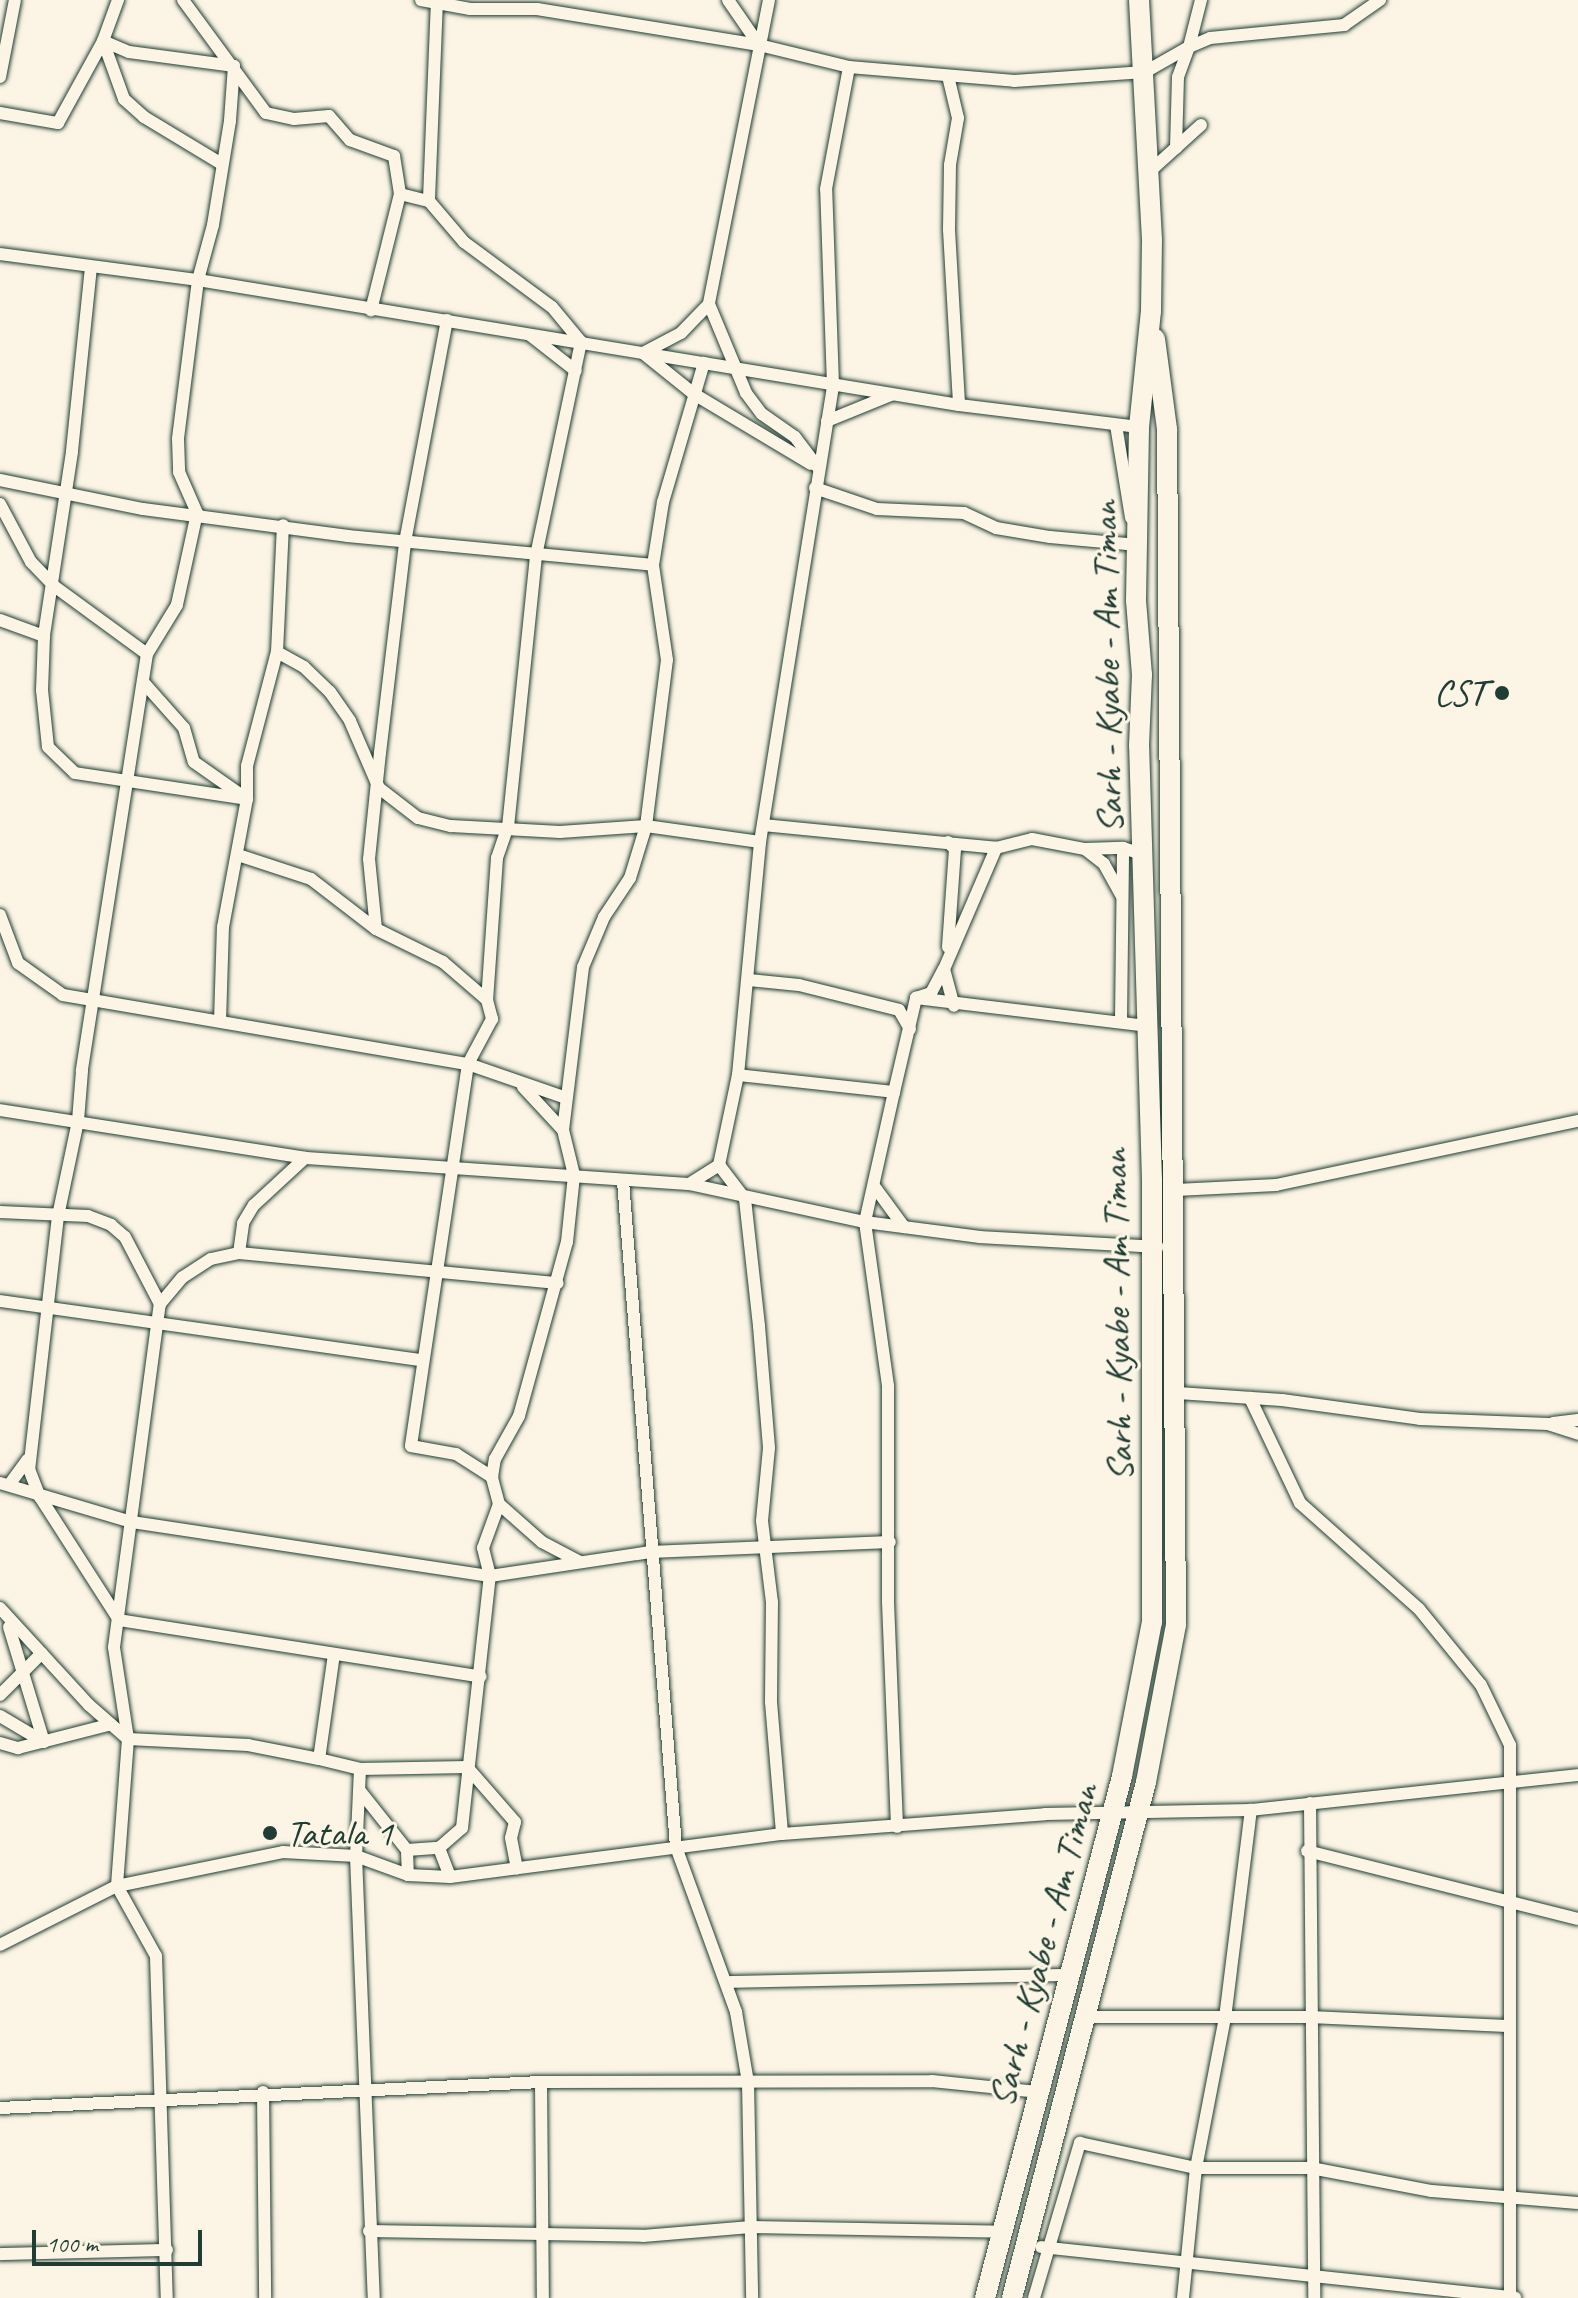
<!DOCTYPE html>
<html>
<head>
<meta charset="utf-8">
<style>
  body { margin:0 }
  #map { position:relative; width:1578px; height:2298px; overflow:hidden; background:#fcf5e5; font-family:Caveat,sans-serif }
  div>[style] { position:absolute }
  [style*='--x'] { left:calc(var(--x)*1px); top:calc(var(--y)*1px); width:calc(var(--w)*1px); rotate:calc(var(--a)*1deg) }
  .roads { filter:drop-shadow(0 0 2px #1f3d34) drop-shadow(0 0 2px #1f3d34) }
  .minor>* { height:12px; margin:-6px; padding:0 6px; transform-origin:6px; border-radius:6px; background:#fcf5e5 }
  .trunk>* { height:20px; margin:-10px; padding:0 10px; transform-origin:10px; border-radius:10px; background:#fcf5e5 }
  .dots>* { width:22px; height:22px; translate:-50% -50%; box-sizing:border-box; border:4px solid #fcf5e5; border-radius:50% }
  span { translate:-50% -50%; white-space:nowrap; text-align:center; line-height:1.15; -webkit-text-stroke:6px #fcf5e5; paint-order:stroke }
  .street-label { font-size:38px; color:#1f3d34 }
  .poi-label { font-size:38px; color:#1f3d34 }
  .right { translate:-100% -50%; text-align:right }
  .left { translate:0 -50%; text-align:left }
  .scale { position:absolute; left:32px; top:2230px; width:170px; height:36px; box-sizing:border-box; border:4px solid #1f3d34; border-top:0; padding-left:10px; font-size:24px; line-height:28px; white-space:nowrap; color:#1f3d34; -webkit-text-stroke:6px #fcf5e5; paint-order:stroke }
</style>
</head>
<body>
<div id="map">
  <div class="roads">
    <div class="minor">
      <div style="--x:183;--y:0;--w:140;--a:53.7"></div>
      <div style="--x:266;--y:113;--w:29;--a:12"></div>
      <div style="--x:294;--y:119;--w:35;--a:-5"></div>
      <div style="--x:329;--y:116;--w:32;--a:49"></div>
      <div style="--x:350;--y:140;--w:47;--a:20"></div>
      <div style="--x:394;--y:156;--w:38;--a:81"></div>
      <div style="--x:400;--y:194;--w:120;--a:104"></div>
      <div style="--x:421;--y:0;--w:50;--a:10.4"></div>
      <div style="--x:470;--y:9;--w:67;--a:0"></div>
      <div style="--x:537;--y:9;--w:225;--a:9.2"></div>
      <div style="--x:759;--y:45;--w:93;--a:13.7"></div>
      <div style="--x:849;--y:67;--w:166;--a:4.8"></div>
      <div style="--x:1014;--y:81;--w:131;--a:-3.9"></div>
      <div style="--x:1145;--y:72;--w:51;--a:-29.6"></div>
      <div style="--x:1189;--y:47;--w:49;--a:-75.7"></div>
      <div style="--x:437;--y:0;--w:201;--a:92.3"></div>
      <div style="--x:429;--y:201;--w:54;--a:49.5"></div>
      <div style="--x:464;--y:242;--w:109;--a:36.5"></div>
      <div style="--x:552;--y:307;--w:45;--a:50.4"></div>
      <div style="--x:581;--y:342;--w:219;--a:101.9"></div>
      <div style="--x:536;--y:556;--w:271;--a:95.9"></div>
      <div style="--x:508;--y:826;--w:34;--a:109"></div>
      <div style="--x:497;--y:858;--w:142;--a:94"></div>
      <div style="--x:487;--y:1000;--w:20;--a:75"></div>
      <div style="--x:492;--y:1019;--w:51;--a:118.1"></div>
      <div style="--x:468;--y:1064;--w:386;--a:98.5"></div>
      <div style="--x:411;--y:1446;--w:46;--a:10.1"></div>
      <div style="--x:456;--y:1454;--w:43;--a:32.6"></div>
      <div style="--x:728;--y:0;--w:55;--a:55.4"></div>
      <div style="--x:769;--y:0;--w:310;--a:101.2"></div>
      <div style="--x:709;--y:304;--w:96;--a:67.4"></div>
      <div style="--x:746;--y:393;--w:26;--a:53"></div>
      <div style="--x:762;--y:414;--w:40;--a:34.9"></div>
      <div style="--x:795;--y:437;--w:39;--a:53"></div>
      <div style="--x:103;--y:41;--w:28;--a:23"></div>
      <div style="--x:129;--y:52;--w:106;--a:7.6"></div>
      <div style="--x:234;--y:66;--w:55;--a:94.2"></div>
      <div style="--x:230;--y:121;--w:105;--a:99.3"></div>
      <div style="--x:213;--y:225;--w:57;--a:105.3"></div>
      <div style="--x:198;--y:280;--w:160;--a:97.2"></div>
      <div style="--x:178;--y:439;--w:33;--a:88"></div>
      <div style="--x:179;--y:472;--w:45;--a:66.3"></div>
      <div style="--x:197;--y:513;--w:94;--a:102.3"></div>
      <div style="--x:177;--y:605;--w:57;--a:121.5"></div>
      <div style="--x:147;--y:654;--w:422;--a:98.9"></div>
      <div style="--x:82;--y:1071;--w:50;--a:94.6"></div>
      <div style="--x:78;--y:1121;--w:97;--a:101.9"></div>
      <div style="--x:58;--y:1216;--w:255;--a:96.5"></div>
      <div style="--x:29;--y:1469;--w:30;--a:69"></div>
      <div style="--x:40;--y:1497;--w:146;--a:57.3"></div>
      <div style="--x:119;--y:1620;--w:366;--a:8.9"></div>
      <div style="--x:103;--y:41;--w:62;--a:70.1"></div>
      <div style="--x:124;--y:99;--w:27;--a:42"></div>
      <div style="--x:144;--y:117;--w:89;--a:31.2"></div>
      <div style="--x:948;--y:76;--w:43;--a:76.6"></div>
      <div style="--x:958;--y:118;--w:48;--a:99.7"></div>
      <div style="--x:950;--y:165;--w:65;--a:90.9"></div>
      <div style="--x:949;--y:230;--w:175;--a:86.7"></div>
      <div style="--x:0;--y:77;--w:78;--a:-79"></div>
      <div style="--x:0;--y:113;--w:59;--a:9.8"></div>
      <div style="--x:58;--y:123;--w:94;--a:-61.2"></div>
      <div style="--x:103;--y:41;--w:44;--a:-69.9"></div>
      <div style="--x:1176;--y:148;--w:71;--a:-88.4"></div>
      <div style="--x:1178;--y:77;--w:32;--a:-70"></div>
      <div style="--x:1189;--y:47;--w:23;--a:-23"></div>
      <div style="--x:1210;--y:38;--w:135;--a:-5.5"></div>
      <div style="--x:1344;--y:25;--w:44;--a:-34.8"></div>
      <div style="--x:1149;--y:172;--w:70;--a:-42.1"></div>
      <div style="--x:400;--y:194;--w:30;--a:14"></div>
      <div style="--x:0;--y:254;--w:200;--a:7.5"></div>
      <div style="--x:198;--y:280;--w:771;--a:9.33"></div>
      <div style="--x:959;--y:405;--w:181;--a:7"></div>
      <div style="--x:91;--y:267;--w:186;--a:95.9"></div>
      <div style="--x:72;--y:452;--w:186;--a:98.7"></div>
      <div style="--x:44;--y:636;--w:54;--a:92.1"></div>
      <div style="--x:42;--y:690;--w:57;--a:84"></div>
      <div style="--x:48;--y:747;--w:37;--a:44"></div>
      <div style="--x:75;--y:773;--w:174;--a:8.6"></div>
      <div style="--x:709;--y:304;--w:40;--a:134"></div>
      <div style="--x:681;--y:333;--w:43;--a:152.2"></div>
      <div style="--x:643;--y:353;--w:65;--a:38.8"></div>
      <div style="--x:694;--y:394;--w:136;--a:30.9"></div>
      <div style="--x:530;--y:335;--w:58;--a:38"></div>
      <div style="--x:827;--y:421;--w:69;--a:-22.1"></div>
      <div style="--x:1116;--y:425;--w:94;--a:80.8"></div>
      <div style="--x:0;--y:480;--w:146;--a:11.5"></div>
      <div style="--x:143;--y:509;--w:207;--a:7.5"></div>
      <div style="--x:348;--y:536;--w:306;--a:5.4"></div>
      <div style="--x:815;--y:488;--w:65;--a:18.7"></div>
      <div style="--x:877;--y:509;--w:87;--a:2.6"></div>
      <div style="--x:964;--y:513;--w:35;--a:25"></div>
      <div style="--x:996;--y:528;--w:55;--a:9.5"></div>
      <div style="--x:1050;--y:537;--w:88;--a:5.2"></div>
      <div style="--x:1138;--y:545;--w:6;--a:-99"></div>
      <div style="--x:0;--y:504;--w:66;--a:61.9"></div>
      <div style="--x:31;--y:562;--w:33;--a:46"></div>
      <div style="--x:54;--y:586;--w:115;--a:36.2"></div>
      <div style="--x:0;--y:620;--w:47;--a:20"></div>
      <div style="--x:277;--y:652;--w:31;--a:29"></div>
      <div style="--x:304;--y:667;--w:36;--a:44"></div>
      <div style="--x:330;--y:692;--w:35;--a:55"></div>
      <div style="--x:350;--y:721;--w:73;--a:66.6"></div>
      <div style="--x:379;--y:788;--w:49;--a:37.6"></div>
      <div style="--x:418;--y:818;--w:34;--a:14"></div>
      <div style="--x:451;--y:826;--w:109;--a:3.2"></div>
      <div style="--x:560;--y:832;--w:86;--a:-4"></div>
      <div style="--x:646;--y:826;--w:115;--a:8"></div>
      <div style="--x:144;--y:683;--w:60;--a:48.4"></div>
      <div style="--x:184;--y:728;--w:35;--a:74"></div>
      <div style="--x:194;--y:762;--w:57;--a:35.1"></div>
      <div style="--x:763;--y:825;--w:234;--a:5.6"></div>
      <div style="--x:996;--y:848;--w:37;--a:-14"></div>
      <div style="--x:1032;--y:839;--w:54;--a:10.7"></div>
      <div style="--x:1085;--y:849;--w:38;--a:-2"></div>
      <div style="--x:1123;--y:848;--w:22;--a:18"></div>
      <div style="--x:1085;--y:849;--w:24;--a:38"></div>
      <div style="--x:1104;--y:864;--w:37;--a:61"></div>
      <div style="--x:238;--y:855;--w:77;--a:18.2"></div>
      <div style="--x:311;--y:879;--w:82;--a:37.6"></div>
      <div style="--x:376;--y:929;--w:75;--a:26.2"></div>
      <div style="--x:443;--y:962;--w:58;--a:40.8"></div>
      <div style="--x:0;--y:915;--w:51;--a:69.4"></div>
      <div style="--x:18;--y:963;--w:55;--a:35.4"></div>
      <div style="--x:63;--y:995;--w:411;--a:9.7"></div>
      <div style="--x:468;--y:1064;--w:104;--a:19.1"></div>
      <div style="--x:376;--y:929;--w:70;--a:-95.7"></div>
      <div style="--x:369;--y:859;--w:107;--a:-84.1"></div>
      <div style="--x:380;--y:753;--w:212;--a:-83.2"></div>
      <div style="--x:405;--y:542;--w:226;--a:-79.3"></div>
      <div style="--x:948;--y:947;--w:98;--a:-85.9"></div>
      <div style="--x:955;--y:849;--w:10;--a:-135"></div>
      <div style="--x:944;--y:969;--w:38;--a:75"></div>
      <div style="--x:749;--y:980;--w:50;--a:5.7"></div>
      <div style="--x:799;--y:985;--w:103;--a:14"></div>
      <div style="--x:899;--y:1010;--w:22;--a:60"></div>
      <div style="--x:916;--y:998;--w:232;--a:6.9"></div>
      <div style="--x:916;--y:998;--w:16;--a:-18"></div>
      <div style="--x:931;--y:993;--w:27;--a:-62"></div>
      <div style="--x:944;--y:969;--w:132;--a:-66.7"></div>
      <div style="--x:1121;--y:1020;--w:172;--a:-89.3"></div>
      <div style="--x:220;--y:1021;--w:94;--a:-88.2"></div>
      <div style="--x:223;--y:927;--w:130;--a:-79.4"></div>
      <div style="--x:247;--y:799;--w:33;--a:-90"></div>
      <div style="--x:247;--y:766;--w:118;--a:-75.3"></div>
      <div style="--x:277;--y:652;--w:127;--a:-87.3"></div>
      <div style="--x:738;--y:1075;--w:157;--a:6.2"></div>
      <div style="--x:894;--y:1092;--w:133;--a:102.6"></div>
      <div style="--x:865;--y:1222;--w:166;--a:82"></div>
      <div style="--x:888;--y:1386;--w:216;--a:90"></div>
      <div style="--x:888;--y:1602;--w:225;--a:87.7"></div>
      <div style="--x:523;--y:1087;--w:59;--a:47.1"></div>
      <div style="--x:894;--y:1092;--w:97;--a:-76.8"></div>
      <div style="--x:0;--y:1110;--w:309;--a:8.9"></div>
      <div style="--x:305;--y:1158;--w:385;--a:3.9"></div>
      <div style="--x:689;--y:1184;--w:180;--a:12.2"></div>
      <div style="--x:865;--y:1222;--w:116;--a:7.4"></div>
      <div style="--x:980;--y:1237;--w:178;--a:3.2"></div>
      <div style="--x:719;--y:1165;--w:43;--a:52.6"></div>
      <div style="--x:745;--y:1199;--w:128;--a:83.7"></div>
      <div style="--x:759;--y:1326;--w:122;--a:85.3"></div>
      <div style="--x:769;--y:1448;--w:73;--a:95.5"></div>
      <div style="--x:762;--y:1521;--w:82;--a:83"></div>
      <div style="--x:772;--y:1602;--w:100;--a:90.6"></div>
      <div style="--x:771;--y:1702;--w:132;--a:85.2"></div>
      <div style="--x:623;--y:1181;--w:668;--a:85.45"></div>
      <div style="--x:676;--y:1847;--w:176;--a:70"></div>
      <div style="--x:736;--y:2012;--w:71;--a:80.3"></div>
      <div style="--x:748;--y:2082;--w:216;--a:88.9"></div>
      <div style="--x:689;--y:1184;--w:36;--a:-32"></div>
      <div style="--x:719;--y:1165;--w:92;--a:-78.1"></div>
      <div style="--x:738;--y:1075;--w:234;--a:-84.6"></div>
      <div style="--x:760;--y:842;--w:463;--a:-80.9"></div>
      <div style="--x:833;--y:385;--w:196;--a:-92"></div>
      <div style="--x:826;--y:189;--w:124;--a:-79.3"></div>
      <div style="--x:874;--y:1186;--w:51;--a:53.8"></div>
      <div style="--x:1176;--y:1190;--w:100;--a:-2.9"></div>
      <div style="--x:1276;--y:1185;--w:309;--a:-12"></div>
      <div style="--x:0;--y:1212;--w:88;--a:2.6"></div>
      <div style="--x:88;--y:1216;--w:25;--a:21"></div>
      <div style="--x:111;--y:1225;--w:18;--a:41"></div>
      <div style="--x:125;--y:1237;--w:76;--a:62.4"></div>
      <div style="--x:239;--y:1253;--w:30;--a:-82"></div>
      <div style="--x:243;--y:1223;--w:21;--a:-59"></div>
      <div style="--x:254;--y:1205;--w:69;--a:-42.7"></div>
      <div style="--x:0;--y:1301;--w:425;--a:8"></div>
      <div style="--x:1178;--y:1393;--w:104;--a:3.9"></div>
      <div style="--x:1282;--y:1400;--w:139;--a:7.8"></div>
      <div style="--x:1420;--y:1419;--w:128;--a:2.2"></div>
      <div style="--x:1548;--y:1424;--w:32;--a:18"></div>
      <div style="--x:1250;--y:1398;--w:116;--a:64.5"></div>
      <div style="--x:1300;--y:1503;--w:159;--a:41.7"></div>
      <div style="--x:1419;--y:1609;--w:98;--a:50.8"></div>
      <div style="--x:1481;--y:1685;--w:67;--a:64.2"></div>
      <div style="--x:1510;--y:1745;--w:553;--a:90"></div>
      <div style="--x:1553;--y:1423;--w:25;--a:-7"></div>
      <div style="--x:0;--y:1483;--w:138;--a:16.5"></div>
      <div style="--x:132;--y:1522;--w:362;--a:8.6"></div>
      <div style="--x:490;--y:1576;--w:162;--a:-8.5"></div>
      <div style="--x:650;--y:1552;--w:240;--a:-2.4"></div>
      <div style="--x:9;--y:1485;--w:31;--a:-54"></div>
      <div style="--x:499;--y:1504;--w:57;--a:41.5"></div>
      <div style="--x:542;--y:1542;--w:43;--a:27.8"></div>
      <div style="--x:0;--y:1608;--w:132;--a:47.5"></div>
      <div style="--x:89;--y:1705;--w:52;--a:41.1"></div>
      <div style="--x:128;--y:1739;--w:147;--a:94.3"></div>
      <div style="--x:117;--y:1886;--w:80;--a:60.9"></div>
      <div style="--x:156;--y:1956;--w:342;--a:88.2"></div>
      <div style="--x:9;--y:1627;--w:120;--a:73.1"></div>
      <div style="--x:334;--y:1654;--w:106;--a:98.1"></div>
      <div style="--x:319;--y:1759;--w:42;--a:13.7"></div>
      <div style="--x:360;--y:1769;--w:107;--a:-1.1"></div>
      <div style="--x:0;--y:1695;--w:59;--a:-45"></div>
      <div style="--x:0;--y:1716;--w:51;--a:30.6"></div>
      <div style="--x:0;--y:1743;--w:19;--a:16"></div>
      <div style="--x:18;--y:1748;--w:93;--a:-14.3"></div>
      <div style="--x:319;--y:1759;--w:72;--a:-168.8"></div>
      <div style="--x:248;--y:1745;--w:120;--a:-177.1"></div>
      <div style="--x:128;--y:1739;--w:93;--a:-98.7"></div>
      <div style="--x:114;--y:1647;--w:346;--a:-82.4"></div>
      <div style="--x:160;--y:1304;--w:35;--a:-50"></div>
      <div style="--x:183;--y:1277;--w:33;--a:-33"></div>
      <div style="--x:211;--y:1259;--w:29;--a:-12"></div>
      <div style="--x:239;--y:1253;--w:320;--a:5.4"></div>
      <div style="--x:467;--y:1767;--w:73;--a:48.9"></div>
      <div style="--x:515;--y:1822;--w:16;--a:104"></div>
      <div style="--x:511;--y:1838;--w:31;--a:79"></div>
      <div style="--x:360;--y:1769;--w:87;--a:92.6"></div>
      <div style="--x:356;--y:1856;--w:442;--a:87.7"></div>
      <div style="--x:360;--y:1791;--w:75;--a:51.5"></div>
      <div style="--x:407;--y:1850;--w:25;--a:88"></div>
      <div style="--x:1310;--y:1803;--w:495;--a:89.5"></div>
      <div style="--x:439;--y:1848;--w:31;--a:69"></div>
      <div style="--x:407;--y:1850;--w:32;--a:-4"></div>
      <div style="--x:439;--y:1848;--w:30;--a:-41"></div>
      <div style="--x:462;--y:1828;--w:254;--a:-83.7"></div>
      <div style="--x:490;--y:1576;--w:29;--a:-104"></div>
      <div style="--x:483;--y:1548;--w:47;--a:-70"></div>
      <div style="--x:499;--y:1504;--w:28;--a:-105"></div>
      <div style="--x:492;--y:1477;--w:18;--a:-81"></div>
      <div style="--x:495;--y:1459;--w:49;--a:-60.8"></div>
      <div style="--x:519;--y:1416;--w:180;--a:-74.6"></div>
      <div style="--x:567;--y:1242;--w:67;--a:-84"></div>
      <div style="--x:574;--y:1175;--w:46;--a:-103.7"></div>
      <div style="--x:563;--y:1130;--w:164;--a:-83"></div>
      <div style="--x:583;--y:967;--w:54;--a:-67.2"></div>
      <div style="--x:604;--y:917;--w:47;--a:-56.3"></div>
      <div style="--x:630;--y:878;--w:54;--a:-72.9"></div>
      <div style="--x:646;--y:826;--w:167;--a:-82.8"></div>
      <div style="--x:667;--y:660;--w:96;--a:-98.4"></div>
      <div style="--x:653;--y:565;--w:64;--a:-81"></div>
      <div style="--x:663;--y:502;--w:145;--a:-73.6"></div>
      <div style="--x:1307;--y:1851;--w:279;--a:14.1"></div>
      <div style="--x:0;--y:1945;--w:131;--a:-26.8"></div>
      <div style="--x:117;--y:1886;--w:169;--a:-11.6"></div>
      <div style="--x:283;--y:1852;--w:73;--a:3.1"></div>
      <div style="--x:356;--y:1856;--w:55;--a:20.1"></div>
      <div style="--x:408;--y:1875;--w:42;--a:2.7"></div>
      <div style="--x:450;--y:1877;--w:335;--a:-7.4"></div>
      <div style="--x:782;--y:1834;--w:264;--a:-4.3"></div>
      <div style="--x:1045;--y:1814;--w:206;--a:-1.1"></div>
      <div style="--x:1251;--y:1810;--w:329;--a:-6.1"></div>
      <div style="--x:728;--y:1982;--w:340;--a:-1.2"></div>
      <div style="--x:1084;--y:2017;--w:226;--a:0"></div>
      <div style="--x:1310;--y:2017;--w:197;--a:2.6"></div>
      <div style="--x:541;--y:2082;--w:216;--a:89.5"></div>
      <div style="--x:263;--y:2092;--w:206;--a:89.4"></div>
      <div style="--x:0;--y:2108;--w:542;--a:-2.75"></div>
      <div style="--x:541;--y:2082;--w:391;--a:-0.1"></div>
      <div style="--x:932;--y:2081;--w:108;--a:5.9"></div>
      <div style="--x:369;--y:2231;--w:274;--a:1"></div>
      <div style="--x:643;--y:2236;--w:108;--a:-4.8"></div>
      <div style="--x:751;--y:2227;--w:253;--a:1.1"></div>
      <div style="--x:1041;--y:2247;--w:477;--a:6.1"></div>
      <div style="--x:0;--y:2254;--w:167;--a:-1.4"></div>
      <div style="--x:1034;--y:2298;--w:162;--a:-73.5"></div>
      <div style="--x:1080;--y:2143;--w:119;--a:12.2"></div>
      <div style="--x:1196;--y:2168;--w:115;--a:0"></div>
      <div style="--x:1311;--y:2168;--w:123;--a:10.8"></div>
      <div style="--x:1432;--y:2191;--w:146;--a:4.7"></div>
      <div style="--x:1183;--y:2298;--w:131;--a:-84.3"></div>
      <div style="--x:1196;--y:2168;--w:153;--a:-79.1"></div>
      <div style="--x:1225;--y:2018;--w:210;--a:-82.9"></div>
    </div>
    <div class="trunk">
      <div style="--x:985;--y:2298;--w:540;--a:-75.29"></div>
      <div style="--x:1122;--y:1776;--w:157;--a:-79"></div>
      <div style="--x:1152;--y:1622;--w:442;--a:-90"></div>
      <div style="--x:1152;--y:1180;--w:434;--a:-91.7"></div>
      <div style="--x:1139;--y:746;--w:71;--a:-87.6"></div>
      <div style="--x:1142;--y:675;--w:75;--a:-94.6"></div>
      <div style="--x:1136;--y:600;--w:173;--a:-89"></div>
      <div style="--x:1139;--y:427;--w:117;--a:-84.1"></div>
      <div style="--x:1151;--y:311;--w:71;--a:-89.2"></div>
      <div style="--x:1152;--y:240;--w:240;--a:-93.1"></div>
      <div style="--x:1012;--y:2298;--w:533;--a:-75.44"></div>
      <div style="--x:1146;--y:1782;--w:160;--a:-79.2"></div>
      <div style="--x:1176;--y:1625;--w:1196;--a:-90.43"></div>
      <div style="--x:1167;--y:429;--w:91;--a:-97.6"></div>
    </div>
  </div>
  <div class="dots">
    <div style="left:1502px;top:693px;background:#1f3d34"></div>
    <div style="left:270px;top:1833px;background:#1f3d34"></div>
  </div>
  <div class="street-label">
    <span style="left:1107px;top:667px;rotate:-91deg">Sarh - Kyabe - Am Timan</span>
    <span style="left:1117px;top:1315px;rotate:-91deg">Sarh - Kyabe - Am Timan</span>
    <span style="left:1043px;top:1945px;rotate:-75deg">Sarh - Kyabe - Am Timan</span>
  </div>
  <div class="poi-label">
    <span class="right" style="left:1486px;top:693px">CST</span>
    <span class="left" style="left:286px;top:1833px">Tatala 1</span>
  </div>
  <div class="scale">100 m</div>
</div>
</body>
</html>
